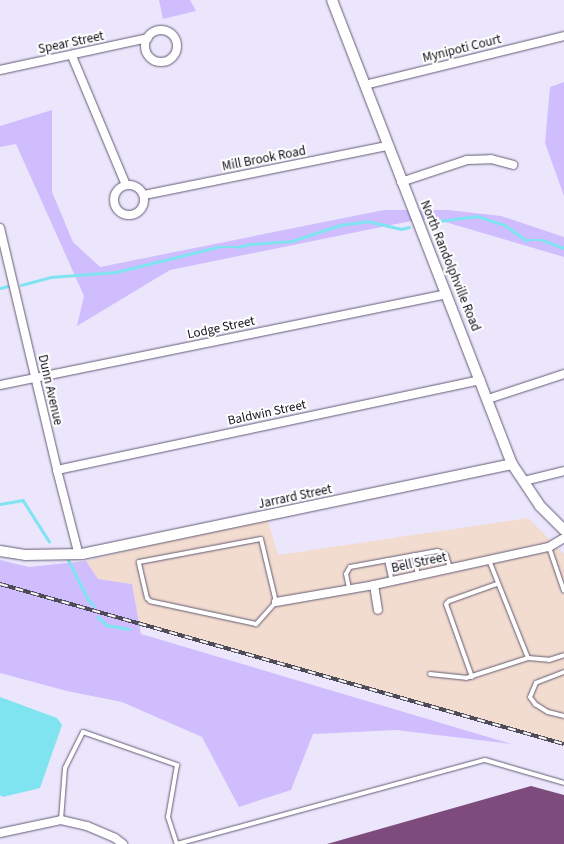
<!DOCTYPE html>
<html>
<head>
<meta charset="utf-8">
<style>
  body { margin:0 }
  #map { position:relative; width:564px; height:844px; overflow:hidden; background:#ece6fd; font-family:"Source Sans 3",sans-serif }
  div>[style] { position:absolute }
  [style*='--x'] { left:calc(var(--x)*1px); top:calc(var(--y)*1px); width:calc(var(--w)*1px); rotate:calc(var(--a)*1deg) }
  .industrial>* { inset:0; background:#f2dbcf }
  .green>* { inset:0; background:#d0bdfd }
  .water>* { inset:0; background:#7fe4f0 }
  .stream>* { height:2.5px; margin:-1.25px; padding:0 1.25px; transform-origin:1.25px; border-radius:1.25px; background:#7fe4f0 }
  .building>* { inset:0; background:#7d4b7c }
  .roads { filter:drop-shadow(0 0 1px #635c74) drop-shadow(0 0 1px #635c74) }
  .service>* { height:4px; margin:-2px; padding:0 2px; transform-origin:2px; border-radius:2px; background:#fff }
  .minor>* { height:8px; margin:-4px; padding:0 4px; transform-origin:4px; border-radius:4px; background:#fff }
  .minor>.ring { margin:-4px; padding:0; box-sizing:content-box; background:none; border:8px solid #fff; border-radius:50% }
  .tertiary>* { height:10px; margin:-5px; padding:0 5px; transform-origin:5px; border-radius:5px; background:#fff }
  .rail>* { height:4px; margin-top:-2px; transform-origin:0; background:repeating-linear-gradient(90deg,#fff 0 8px,#4e4a57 0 16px); box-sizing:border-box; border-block:1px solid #4e4a57 }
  span { translate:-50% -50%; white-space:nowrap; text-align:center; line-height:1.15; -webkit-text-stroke:4px #fff; paint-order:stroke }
  .street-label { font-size:13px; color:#120f19 }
</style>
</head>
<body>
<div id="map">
  <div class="industrial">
    <div style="clip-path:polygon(266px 515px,278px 555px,528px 518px,564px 554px,564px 745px,139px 622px,132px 584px,98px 579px,86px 561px)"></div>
  </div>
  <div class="green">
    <div style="clip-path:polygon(159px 0,190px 0,196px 11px,163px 19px)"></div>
    <div style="clip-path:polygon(564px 82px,564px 196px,545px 143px,550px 87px)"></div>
    <div style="clip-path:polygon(52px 110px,52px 192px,73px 242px,100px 267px,384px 210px,448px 210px,501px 216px,564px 237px,564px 257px,435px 219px,411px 221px,170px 270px,77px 326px,84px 296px,16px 144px,0 147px,0 126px)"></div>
    <div style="clip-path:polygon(0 560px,29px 567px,86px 561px,98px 579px,132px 584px,141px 634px,512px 744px,396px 730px,313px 734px,291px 790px,239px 807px,202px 737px,122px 702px,67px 691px,0 673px)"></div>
  </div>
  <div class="water">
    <div style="clip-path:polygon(0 697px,57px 718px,62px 725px,40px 788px,3px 797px,0 795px)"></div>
  </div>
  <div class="stream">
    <div style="--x:432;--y:222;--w:45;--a:-7.6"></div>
    <div style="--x:477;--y:216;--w:29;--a:18"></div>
    <div style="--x:505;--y:225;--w:26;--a:36"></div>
    <div style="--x:526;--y:240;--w:16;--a:0"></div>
    <div style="--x:542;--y:240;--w:23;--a:20"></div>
    <div style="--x:21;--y:285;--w:30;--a:-15"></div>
    <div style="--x:50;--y:277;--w:66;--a:-4.3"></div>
    <div style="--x:116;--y:272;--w:105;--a:-13.8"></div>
    <div style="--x:218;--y:247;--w:19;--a:0"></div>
    <div style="--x:237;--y:247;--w:14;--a:-12"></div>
    <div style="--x:251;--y:244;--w:41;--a:-4.2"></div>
    <div style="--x:292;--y:241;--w:51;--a:-18.4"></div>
    <div style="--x:340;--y:225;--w:27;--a:-8"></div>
    <div style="--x:367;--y:221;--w:35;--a:13"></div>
    <div style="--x:401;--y:229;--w:8;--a:-14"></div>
    <div style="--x:0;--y:288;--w:8;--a:-14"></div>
    <div style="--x:0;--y:504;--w:23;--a:-10"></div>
    <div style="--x:23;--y:500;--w:49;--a:57.6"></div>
    <div style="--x:68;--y:559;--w:45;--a:63.4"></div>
    <div style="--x:88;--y:599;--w:9;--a:49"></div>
    <div style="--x:98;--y:617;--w:12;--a:42"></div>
    <div style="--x:107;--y:625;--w:22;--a:10"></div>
  </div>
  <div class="building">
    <div style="clip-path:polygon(531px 786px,564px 795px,564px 844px,327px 844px)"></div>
  </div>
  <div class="roads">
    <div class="service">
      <div style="--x:261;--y:539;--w:65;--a:76.6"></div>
      <div style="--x:276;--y:602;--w:30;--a:132"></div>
      <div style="--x:256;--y:624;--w:108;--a:-167.8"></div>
      <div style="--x:150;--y:601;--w:4;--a:-135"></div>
      <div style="--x:147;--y:598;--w:37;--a:-103"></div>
      <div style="--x:139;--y:562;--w:124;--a:-10.7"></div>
      <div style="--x:549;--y:547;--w:46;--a:71.2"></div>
      <div style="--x:414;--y:555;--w:20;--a:79"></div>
      <div style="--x:387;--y:560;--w:22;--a:77"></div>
      <div style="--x:349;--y:588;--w:14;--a:-102"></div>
      <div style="--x:346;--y:574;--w:8;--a:-60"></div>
      <div style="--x:350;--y:567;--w:89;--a:-10.3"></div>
      <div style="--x:438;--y:551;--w:9;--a:27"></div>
      <div style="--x:446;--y:555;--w:14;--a:73"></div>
      <div style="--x:528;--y:658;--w:21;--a:5"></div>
      <div style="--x:549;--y:660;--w:16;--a:-18"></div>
      <div style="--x:564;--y:672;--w:30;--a:159"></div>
      <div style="--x:536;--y:683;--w:15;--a:113"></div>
      <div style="--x:530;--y:697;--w:9;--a:54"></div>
      <div style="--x:535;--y:704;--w:15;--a:32"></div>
      <div style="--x:548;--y:712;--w:16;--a:14"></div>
      <div style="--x:430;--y:674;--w:36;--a:6"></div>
      <div style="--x:466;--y:678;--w:65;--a:-17.9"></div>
      <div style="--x:528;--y:658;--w:105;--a:-111.7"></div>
      <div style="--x:472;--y:677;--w:77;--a:-109.6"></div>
      <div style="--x:446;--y:604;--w:4;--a:-45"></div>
      <div style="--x:449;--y:601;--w:51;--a:-19.5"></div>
      <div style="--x:61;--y:820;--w:52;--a:-85.6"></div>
      <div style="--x:65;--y:768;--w:40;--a:-63.4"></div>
      <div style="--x:83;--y:732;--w:100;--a:19.3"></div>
      <div style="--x:177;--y:765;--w:53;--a:99.8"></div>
      <div style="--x:168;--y:817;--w:28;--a:72"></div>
      <div style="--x:177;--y:844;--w:319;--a:-15.3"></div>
      <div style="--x:485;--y:760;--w:82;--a:16.2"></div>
    </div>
    <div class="minor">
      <div class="ring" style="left:145px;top:30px;width:24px;height:24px"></div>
      <div style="--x:72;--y:56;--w:140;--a:67.3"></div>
      <div style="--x:0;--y:70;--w:151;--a:-12.2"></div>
      <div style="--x:365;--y:85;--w:205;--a:-13.8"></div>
      <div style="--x:401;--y:182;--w:70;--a:-18.4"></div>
      <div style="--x:467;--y:160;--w:24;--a:-2"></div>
      <div style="--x:491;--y:159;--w:23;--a:15"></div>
      <div class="ring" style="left:114px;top:185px;width:22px;height:22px"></div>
      <div style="--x:144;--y:195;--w:249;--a:-11.4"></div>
      <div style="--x:0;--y:228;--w:249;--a:76.7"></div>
      <div style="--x:57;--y:470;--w:85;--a:75.6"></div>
      <div style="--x:78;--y:552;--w:4;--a:27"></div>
      <div style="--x:0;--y:385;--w:456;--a:-11.5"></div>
      <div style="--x:488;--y:399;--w:80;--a:-18.2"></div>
      <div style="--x:57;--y:470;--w:433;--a:-12"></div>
      <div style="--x:524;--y:481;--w:41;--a:-14"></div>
      <div style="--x:374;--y:585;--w:25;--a:81"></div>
      <div style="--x:276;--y:602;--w:99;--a:-9.8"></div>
      <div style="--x:374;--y:585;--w:179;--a:-12.3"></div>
      <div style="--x:549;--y:547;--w:17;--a:-31"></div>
      <div style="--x:0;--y:833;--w:62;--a:-12"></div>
      <div style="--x:61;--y:820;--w:27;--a:13"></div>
      <div style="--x:87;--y:826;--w:30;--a:23"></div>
      <div style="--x:115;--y:838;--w:10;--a:37"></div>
    </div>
    <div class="tertiary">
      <div style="--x:332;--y:0;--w:498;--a:68.8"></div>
      <div style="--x:512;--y:464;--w:50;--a:56.3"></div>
      <div style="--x:540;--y:506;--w:34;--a:45"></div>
      <div style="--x:0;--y:551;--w:25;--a:9"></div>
      <div style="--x:25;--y:555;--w:57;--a:-1"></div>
      <div style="--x:82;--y:554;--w:439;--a:-11.8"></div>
    </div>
  </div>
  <div class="rail">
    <div style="--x:0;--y:584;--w:586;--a:15.84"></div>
  </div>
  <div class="street-label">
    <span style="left:71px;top:43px;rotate:-12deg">Spear Street</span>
    <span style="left:462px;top:49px;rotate:-14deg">Mynipoti Court</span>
    <span style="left:264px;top:159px;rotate:-11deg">Mill Brook Road</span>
    <span style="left:450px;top:266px;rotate:68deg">North Randolphville Road</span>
    <span style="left:221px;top:328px;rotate:-12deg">Lodge Street</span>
    <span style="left:50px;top:390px;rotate:77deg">Dunn Avenue</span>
    <span style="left:267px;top:413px;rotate:-12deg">Baldwin Street</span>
    <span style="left:295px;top:497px;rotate:-12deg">Jarrard Street</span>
    <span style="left:419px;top:563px;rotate:-12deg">Bell Street</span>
  </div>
</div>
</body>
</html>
